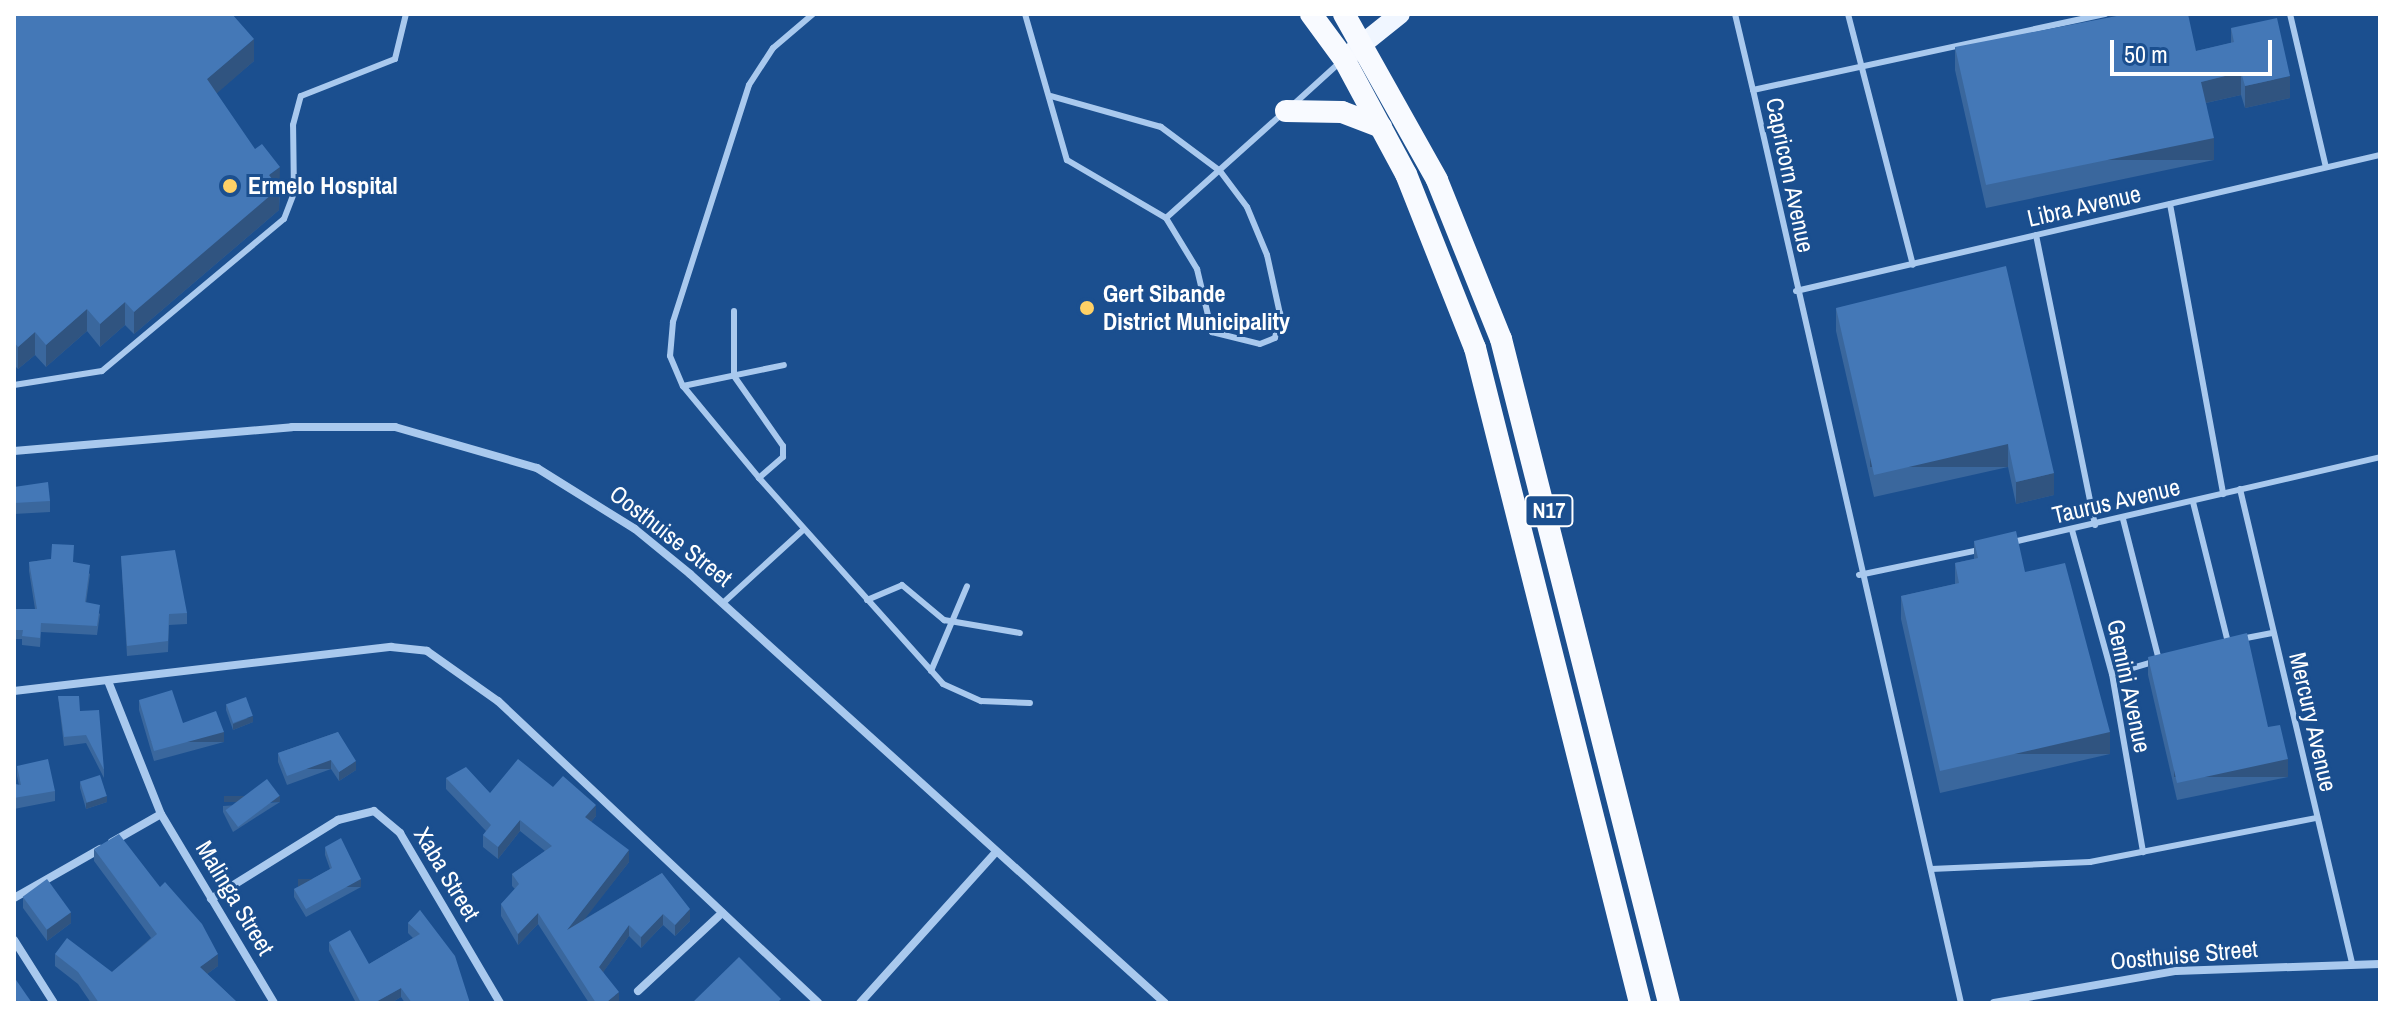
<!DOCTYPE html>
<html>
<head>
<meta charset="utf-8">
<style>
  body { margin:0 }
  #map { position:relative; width:2394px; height:1017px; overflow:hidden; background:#1b4f8f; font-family:"Archivo Narrow",sans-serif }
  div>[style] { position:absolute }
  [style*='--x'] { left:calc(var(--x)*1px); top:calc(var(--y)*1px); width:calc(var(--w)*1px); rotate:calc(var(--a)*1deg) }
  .service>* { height:6px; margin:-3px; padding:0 3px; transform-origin:3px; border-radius:3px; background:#a9c9ee }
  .minor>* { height:8px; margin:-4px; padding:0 4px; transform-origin:4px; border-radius:4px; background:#a9c9ee }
  .primary>* { height:20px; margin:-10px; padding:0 10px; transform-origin:10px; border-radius:10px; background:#f0f6ff }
  .trunk>* { height:22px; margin:-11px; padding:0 11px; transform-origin:11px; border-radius:11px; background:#f8faff }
  .wall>* { inset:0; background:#3a679d }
  .shaded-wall>* { inset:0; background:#305480; transform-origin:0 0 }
  .building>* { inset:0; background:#4478b7; transform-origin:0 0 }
  .dots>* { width:22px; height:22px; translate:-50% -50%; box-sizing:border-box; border:4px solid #1b4f8f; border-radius:50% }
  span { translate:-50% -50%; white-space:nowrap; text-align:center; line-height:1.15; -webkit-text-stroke:6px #1b4f8f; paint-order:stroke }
  .shield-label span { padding:2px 6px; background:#1b4f8f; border:2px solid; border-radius:6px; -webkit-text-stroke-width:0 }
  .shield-label { font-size:22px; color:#fff; font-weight:700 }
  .street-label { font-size:24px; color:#fff }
  .poi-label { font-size:24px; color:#fff; font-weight:700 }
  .left { translate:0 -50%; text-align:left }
  .frame { position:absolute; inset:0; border:16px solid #fff; pointer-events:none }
  .scale { position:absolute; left:2110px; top:40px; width:162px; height:36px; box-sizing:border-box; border:4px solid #fff; border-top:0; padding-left:10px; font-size:24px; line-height:28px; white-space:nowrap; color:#fff; -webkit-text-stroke:6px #1b4f8f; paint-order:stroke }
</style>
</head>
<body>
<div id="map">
  <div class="service">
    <div style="--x:813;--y:14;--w:52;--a:139.6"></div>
    <div style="--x:773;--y:48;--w:44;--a:123"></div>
    <div style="--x:749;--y:85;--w:249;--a:107.8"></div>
    <div style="--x:673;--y:322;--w:34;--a:95"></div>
    <div style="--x:670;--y:356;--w:33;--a:67"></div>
    <div style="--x:683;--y:386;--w:119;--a:50.4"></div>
    <div style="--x:759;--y:478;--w:276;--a:48.2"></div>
    <div style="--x:943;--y:684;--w:42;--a:24.1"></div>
    <div style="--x:981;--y:701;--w:49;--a:2.3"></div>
    <div style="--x:1025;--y:14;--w:152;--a:74"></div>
    <div style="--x:1067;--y:160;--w:115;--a:30.4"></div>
    <div style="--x:1166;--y:218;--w:60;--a:58.7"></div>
    <div style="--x:1197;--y:269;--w:65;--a:76.6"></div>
    <div style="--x:1212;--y:332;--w:49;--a:14"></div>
    <div style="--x:1260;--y:344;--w:16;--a:-22"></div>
    <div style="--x:1275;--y:338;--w:25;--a:-78"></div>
    <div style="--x:1280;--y:314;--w:60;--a:-102.4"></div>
    <div style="--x:1267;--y:255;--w:52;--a:-112.6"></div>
    <div style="--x:1247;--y:207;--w:45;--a:-126.9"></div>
    <div style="--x:1220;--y:171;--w:74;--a:-143.3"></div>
    <div style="--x:1161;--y:127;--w:114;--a:-164.3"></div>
    <div style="--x:1735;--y:14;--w:78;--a:76.7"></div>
    <div style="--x:1848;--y:14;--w:259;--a:75.5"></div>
    <div style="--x:2290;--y:14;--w:157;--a:76.8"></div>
    <div style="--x:1294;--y:104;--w:61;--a:-42.3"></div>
    <div style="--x:2170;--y:204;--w:295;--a:79.6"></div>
    <div style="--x:1166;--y:218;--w:156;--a:-41.9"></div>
    <div style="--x:2036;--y:235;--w:296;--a:78.5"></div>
    <div style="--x:1796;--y:291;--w:600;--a:-13.11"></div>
    <div style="--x:734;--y:311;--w:65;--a:90"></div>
    <div style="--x:734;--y:376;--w:85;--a:55"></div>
    <div style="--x:783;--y:446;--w:11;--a:90"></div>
    <div style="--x:783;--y:457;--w:32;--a:139"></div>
    <div style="--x:14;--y:385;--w:89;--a:-9"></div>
    <div style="--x:102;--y:371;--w:237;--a:-39.9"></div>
    <div style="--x:284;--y:219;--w:28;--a:-69"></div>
    <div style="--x:294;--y:193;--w:68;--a:-90.8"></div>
    <div style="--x:293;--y:125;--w:30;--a:-75"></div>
    <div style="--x:301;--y:96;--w:101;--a:-21.5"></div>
    <div style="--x:395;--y:59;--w:46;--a:-76.3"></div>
    <div style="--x:683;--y:386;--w:103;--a:-11.7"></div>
    <div style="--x:2240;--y:489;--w:487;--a:76.7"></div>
    <div style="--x:2193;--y:502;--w:144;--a:76"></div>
    <div style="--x:2123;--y:519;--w:146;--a:75.7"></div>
    <div style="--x:2072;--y:530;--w:149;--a:74.5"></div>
    <div style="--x:2112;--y:674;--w:181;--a:80.1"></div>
    <div style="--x:2013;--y:542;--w:377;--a:-13"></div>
    <div style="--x:1859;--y:575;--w:123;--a:-11.8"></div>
    <div style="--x:867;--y:600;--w:38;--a:-23"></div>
    <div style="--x:902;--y:585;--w:55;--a:39.8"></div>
    <div style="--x:944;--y:620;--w:77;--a:9.7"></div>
    <div style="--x:723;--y:603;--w:108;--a:-42.4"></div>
    <div style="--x:2241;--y:639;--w:33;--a:-11"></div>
    <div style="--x:931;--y:671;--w:92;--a:-67"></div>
    <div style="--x:2112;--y:674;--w:43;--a:-16.3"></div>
    <div style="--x:1931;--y:869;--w:159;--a:-2.5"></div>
    <div style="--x:2090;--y:862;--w:231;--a:-11"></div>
    <div style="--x:1961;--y:1003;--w:936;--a:-102.83"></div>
    <div style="--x:1753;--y:90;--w:361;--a:-12.2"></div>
  </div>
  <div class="minor">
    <div style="--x:14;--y:451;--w:279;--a:-4.9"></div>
    <div style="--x:292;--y:427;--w:103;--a:0"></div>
    <div style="--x:395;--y:427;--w:148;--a:16.1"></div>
    <div style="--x:537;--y:468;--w:115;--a:31.9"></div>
    <div style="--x:635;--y:529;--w:71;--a:39.3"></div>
    <div style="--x:690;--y:574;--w:640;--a:42.09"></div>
    <div style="--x:108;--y:681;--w:143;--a:68.3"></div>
    <div style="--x:161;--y:814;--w:220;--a:59.1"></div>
    <div style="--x:14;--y:691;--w:380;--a:-6.7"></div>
    <div style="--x:391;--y:647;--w:36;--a:6"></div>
    <div style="--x:427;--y:651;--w:87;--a:35.2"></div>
    <div style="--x:498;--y:701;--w:440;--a:43.3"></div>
    <div style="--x:112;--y:842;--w:56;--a:-29.7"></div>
    <div style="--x:14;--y:898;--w:99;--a:-29.7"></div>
    <div style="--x:211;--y:899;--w:150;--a:-31.9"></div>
    <div style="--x:338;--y:820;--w:37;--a:-14"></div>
    <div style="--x:374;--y:811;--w:34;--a:40"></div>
    <div style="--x:400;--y:833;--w:197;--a:59.5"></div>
    <div style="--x:14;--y:940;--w:75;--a:57.6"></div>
    <div style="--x:638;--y:991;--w:115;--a:-42.9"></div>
    <div style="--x:860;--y:1003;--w:203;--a:-48"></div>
    <div style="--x:1994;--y:1003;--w:185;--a:-10"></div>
    <div style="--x:2176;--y:971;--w:204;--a:-2"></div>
  </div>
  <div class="primary">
    <div style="--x:1350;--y:54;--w:64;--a:-38.7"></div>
  </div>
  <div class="trunk">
    <div style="--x:1311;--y:14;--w:56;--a:53.7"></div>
    <div style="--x:1344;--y:59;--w:131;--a:61.7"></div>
    <div style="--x:1406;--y:174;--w:187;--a:68.4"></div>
    <div style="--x:1475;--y:348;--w:675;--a:75.86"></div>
    <div style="--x:1344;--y:14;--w:190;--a:60.7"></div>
    <div style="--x:1437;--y:180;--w:171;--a:68.1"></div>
    <div style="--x:1501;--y:339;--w:685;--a:75.8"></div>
    <div style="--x:1286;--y:111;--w:56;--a:1"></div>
    <div style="--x:1342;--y:112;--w:42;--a:21"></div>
  </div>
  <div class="wall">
    <div style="clip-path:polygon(14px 14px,254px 61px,216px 93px,280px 189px,279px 210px,134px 334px,125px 325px,100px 347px,87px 331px,46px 367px,35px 355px,18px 369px,14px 365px)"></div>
    <div style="clip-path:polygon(2231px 28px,2290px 98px,2245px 108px,2241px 95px,2206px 103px,2214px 160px,1986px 208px,1955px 70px,1955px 47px,2196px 51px,2231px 43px)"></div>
    <div style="clip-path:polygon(1836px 308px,2054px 473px,2054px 495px,2016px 504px,2008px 467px,1874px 497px,1836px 331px)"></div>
    <div style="clip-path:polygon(14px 487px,50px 501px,50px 512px,14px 514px)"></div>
    <div style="clip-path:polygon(1974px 541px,2025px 572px,2110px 754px,1940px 793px,1901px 619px,1901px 596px,1955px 584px,1955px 563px,1974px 559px)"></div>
    <div style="clip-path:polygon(121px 556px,187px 613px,187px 624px,169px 625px,168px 652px,127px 656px)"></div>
    <div style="clip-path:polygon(51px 559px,74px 562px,90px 574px,86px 603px,100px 614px,97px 635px,41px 632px,40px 647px,22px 645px,22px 639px,14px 639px,14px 609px,35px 609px,29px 571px,29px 562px)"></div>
    <div style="clip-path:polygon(2148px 657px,2268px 727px,2288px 777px,2177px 800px,2148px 675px)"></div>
    <div style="clip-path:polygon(58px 696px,80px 711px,104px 770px,104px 778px,86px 743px,64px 746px)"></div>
    <div style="clip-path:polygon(139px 700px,183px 723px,224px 742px,154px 761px,139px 710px)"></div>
    <div style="clip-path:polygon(226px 704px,253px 722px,233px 730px,226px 710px)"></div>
    <div style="clip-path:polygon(338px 732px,356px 770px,339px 781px,331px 769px,287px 785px,278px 762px,278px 753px)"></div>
    <div style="clip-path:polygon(17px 766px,55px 791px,55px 801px,14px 809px,14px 784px,19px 785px,17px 776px)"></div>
    <div style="clip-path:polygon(446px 778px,490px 793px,553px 787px,596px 816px,591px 822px,629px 862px,583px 920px,662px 873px,690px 921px,675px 936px,663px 925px,641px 948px,629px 936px,603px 972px,619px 1003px,589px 1003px,538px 924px,518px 945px,501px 916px,501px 904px,515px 889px,512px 886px,512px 874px,545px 851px,520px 831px,498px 859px,483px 847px,483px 835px,486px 831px,446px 789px)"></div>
    <div style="clip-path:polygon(80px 782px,107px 802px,86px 809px,80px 788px)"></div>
    <div style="clip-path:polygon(280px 802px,233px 832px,223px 812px,223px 806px)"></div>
    <div style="clip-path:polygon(325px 847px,361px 887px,306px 917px,294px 897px,294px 889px,330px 869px,325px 855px)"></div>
    <div style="clip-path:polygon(94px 849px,218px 966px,207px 974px,238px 1003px,91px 1003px,78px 984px,55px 966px,55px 954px,112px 972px,151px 938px,94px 861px)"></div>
    <div style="clip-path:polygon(23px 897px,71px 923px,47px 941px,23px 908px)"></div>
    <div style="clip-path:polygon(420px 910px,470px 1003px,405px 1003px,401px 997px,391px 1003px,356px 1003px,329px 951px,329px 942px,369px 964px,413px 938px,408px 933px,408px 923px)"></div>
  </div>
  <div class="shaded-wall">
    <div style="clip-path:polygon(254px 39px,254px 61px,207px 102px,207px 79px)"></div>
    <div style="clip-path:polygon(2241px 72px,2241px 95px,2201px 104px,2201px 82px)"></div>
    <div style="clip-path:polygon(2290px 76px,2290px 98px,2245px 108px,2245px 86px)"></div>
    <div style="left:2214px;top:138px;width:22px;height:233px;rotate:90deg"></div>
    <div style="clip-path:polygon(280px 167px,279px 210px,134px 334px,134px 312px,269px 175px)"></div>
    <div style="clip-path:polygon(125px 302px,125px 325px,100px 347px,100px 324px)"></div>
    <div style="clip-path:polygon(87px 309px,87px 331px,46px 367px,46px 345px)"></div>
    <div style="clip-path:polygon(35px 332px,35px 355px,18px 369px,18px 347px)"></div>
    <div style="left:2008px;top:444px;width:23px;height:138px;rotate:90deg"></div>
    <div style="clip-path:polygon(2054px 473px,2054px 495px,2016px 504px,2016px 482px)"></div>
    <div style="clip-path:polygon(253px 716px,253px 722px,233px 730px,233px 724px)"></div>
    <div style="left:224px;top:732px;width:10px;height:73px;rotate:90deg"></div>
    <div style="left:2110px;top:732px;width:22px;height:174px;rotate:90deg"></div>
    <div style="left:2288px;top:759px;width:18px;height:114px;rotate:90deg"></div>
    <div style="left:331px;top:760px;width:9px;height:47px;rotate:90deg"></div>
    <div style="clip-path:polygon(356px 761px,356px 770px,339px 781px,339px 772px)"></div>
    <div style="clip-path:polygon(107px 796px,107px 802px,86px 809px,86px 803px)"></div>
    <div style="left:280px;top:796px;width:6px;height:56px;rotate:90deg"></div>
    <div style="clip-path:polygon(596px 805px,596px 816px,585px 829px,585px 817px)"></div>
    <div style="clip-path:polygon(520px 820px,520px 831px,498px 859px,498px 847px)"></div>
    <div style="clip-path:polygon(629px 850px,629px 862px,567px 942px,567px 930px)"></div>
    <div style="left:361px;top:879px;width:8px;height:63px;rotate:90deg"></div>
    <div style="clip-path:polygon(690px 909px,690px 921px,675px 936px,675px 925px)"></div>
    <div style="clip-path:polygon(71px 912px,71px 923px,47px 941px,47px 929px)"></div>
    <div style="clip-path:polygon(538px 913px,538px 924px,518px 945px,518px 934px)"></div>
    <div style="clip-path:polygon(663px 914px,663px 925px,641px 948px,641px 937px)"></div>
    <div style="clip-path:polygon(629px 925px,629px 936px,599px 978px,599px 967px)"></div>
    <div style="clip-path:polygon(218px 954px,218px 966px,200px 979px,200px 967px)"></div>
    <div style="clip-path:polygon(401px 988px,401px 997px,391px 1003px,374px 1003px)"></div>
    <div style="clip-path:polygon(619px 992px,619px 1003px,608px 1003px,608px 1001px)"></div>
  </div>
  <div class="building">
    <div style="clip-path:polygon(14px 14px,232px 14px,254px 39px,207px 79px,255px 149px,262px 144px,280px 167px,269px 175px,279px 188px,134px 312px,125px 302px,100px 324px,87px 309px,46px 345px,35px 332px,18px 347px,14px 342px)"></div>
    <div style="clip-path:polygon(2127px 14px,2188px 14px,2196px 51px,2234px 42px,2231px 28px,2277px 18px,2290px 76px,2245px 86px,2241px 72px,2201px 82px,2214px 138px,1986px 185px,1955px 47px)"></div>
    <div style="clip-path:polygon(2006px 266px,2054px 473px,2016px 482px,2008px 444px,1874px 475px,1836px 308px)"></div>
    <div style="clip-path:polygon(48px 482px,50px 501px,14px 503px,14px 487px)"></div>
    <div style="clip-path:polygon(2016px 531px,2025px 572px,2065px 563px,2110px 732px,1940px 771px,1901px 596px,1959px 583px,1955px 563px,1978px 558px,1974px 541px)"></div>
    <div style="clip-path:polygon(52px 544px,74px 545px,73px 562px,90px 565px,85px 602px,100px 605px,97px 626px,41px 623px,40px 638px,22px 636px,23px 630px,14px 630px,14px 609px,37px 609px,29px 562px,51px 559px)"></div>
    <div style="clip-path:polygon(175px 550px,187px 613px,169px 614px,168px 641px,127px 646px,121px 556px)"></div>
    <div style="clip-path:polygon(2247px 633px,2268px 727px,2280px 725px,2288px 759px,2177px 783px,2148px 657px)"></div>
    <div style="clip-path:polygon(172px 690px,183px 723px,216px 711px,224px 732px,154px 751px,139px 700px)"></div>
    <div style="clip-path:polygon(58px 696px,79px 696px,80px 711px,99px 710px,104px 770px,86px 735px,64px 737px)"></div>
    <div style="left:246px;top:697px;width:20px;height:21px;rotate:70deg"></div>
    <div style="clip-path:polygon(338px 732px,356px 761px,339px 772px,331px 760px,287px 776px,278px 753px)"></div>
    <div style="clip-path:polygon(48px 759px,55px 791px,14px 798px,14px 784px,21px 785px,17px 766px)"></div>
    <div style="clip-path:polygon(518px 759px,553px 787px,563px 776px,596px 805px,585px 817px,629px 850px,567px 930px,662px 873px,690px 909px,675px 925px,663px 914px,641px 937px,629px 925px,599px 967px,619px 992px,608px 1001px,609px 1003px,596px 1003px,538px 913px,518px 934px,501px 904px,519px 884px,512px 874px,552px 846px,520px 820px,498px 847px,483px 835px,491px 825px,446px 778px,466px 767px,490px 793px)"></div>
    <div style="left:100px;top:775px;width:22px;height:21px;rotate:72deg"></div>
    <div style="left:267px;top:779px;width:21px;height:52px;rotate:53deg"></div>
    <div style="clip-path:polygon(119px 834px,160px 887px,165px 882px,202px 924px,218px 954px,200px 967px,238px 1003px,99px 1003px,78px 972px,55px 954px,67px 938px,112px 972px,157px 934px,94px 849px)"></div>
    <div style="clip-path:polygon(341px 838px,361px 879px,306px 909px,294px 889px,332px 868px,325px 847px)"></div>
    <div style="left:47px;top:879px;width:41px;height:30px;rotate:54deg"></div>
    <div style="clip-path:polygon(420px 910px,455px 956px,470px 1003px,412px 1003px,401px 988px,374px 1003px,361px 1003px,329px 942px,350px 930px,369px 964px,420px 934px,408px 923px)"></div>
    <div style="clip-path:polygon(739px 957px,781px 999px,777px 1003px,692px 1003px)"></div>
    <div style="clip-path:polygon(14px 977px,32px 1003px,14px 1003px)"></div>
  </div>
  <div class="dots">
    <div style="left:230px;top:186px;background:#ffd166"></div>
    <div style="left:1087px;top:308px;background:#ffd166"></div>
  </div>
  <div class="shield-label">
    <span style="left:1549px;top:511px">N17</span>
  </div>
  <div class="street-label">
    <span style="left:1790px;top:175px;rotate:78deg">Capricorn Avenue</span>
    <span style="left:2084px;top:206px;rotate:-13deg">Libra Avenue</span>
    <span style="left:2116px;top:501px;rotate:-13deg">Taurus Avenue</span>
    <span style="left:671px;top:536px;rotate:38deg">Oosthuise Street</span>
    <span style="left:2129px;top:686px;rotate:78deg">Gemini Avenue</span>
    <span style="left:2313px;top:722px;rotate:77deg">Mercury Avenue</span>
    <span style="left:447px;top:874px;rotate:59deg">Xaba Street</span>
    <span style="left:235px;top:898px;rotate:59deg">Malinga Street</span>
    <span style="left:2184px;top:955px;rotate:-5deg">Oosthuise Street</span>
  </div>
  <div class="poi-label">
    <span class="left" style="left:248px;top:186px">Ermelo Hospital</span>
    <span class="left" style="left:1103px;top:308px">Gert Sibande<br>District Municipality</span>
  </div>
  <div class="frame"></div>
  <div class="scale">50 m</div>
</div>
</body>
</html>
